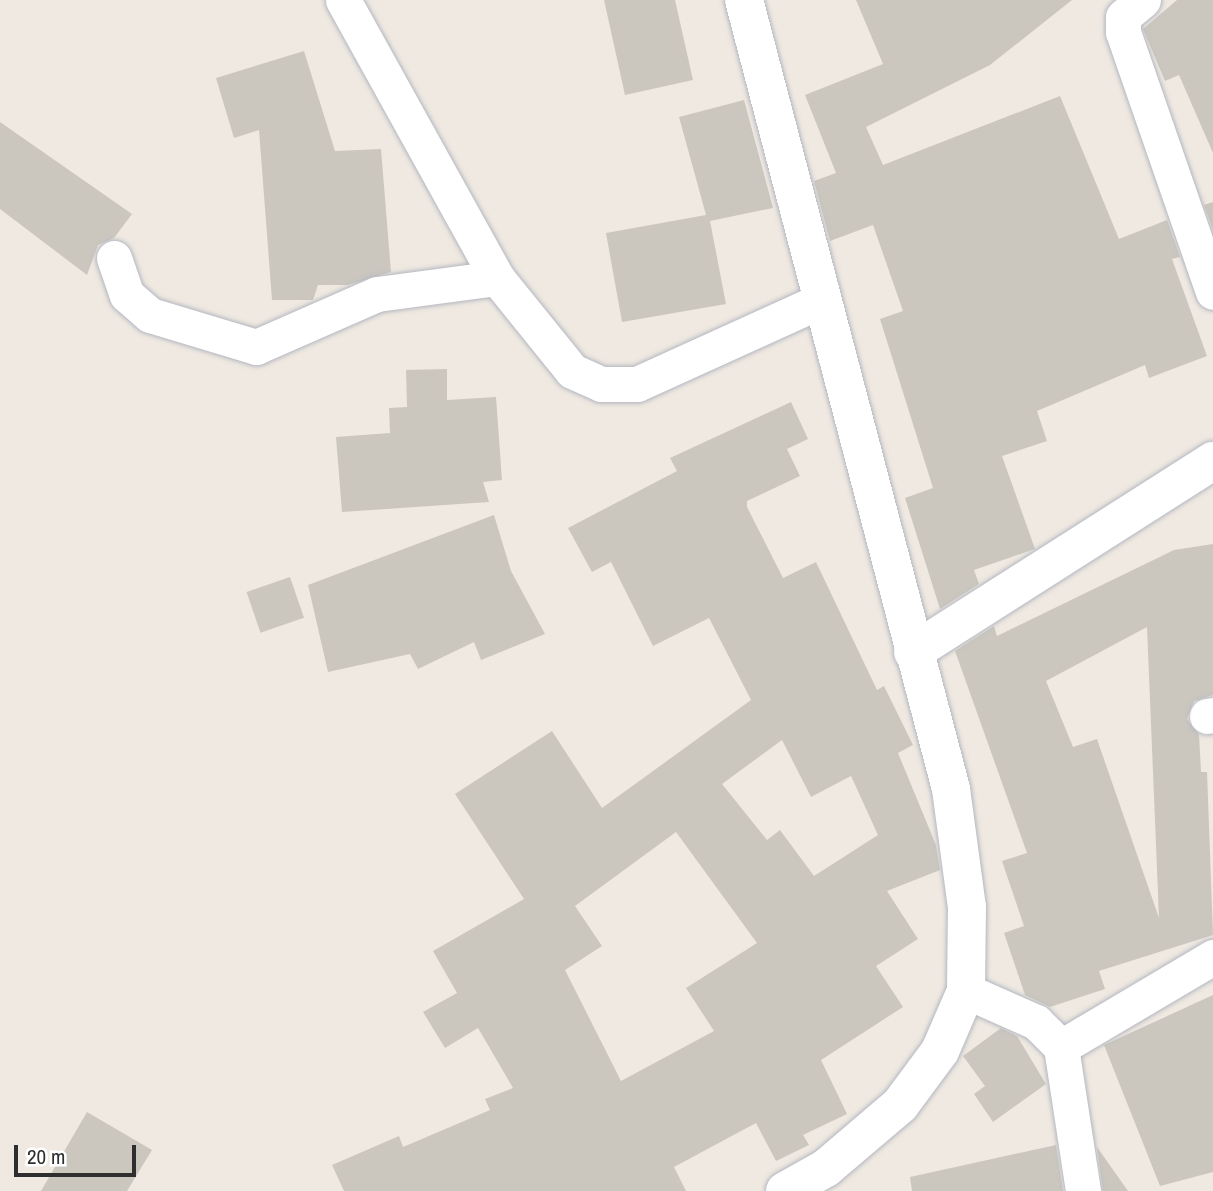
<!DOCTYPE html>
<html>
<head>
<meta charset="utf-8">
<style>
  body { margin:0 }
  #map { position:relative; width:1213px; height:1191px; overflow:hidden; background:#efe9e1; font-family:"Archivo Narrow",sans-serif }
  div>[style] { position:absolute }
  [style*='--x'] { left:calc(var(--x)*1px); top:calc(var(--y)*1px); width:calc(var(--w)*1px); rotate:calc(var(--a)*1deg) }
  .building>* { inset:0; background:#cbc7bf; transform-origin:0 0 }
  .roads { filter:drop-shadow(0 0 2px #b4b7c1) drop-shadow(0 0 2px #b4b7c1) }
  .minor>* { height:35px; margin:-17.5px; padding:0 17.5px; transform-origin:17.5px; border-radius:17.5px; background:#fff }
  .tertiary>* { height:38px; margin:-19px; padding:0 19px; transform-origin:19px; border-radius:19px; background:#fff }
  span { translate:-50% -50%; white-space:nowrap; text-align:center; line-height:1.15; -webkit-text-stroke:7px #fff; paint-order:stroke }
  .scale { position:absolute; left:14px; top:1145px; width:122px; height:32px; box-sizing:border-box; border:4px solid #2e2e2e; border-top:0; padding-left:9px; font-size:21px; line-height:24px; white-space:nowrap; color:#2e2e2e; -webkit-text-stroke:5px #fff; paint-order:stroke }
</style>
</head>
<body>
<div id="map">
  <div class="building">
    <div style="clip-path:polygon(604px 0,675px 0,693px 80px,625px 95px)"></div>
    <div style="clip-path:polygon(856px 0,1072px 0,990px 65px,866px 127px,883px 165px,1060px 96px,1119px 239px,1167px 220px,1180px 257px,1172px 259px,1207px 356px,1149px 378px,1145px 365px,1037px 411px,1047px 441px,1002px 456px,1035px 549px,974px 570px,979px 584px,940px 609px,905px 498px,933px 488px,880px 319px,903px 311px,873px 225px,830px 241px,814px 181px,836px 173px,805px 95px,883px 64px)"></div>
    <div style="clip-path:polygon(1177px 0,1213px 0,1213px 153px,1179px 75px,1165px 81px,1143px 29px)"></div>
    <div style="clip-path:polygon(304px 51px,335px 151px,381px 149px,391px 272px,348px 285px,318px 285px,313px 300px,272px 300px,259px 130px,234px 138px,216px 78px)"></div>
    <div style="clip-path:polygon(744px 100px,773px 208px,710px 221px,726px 304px,622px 322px,606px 233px,706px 215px,679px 117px)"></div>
    <div style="clip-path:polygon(0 122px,132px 214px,114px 238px,98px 245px,87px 275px,0 209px)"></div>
    <div style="clip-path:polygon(1213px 202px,1213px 230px,1204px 205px)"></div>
    <div style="clip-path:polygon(447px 369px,447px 400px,496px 397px,502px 480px,483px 482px,489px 502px,342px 512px,336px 437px,390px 433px,389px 408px,407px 407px,406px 370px)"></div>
    <div style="clip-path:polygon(evenodd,791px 402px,808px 439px,787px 449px,800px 476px,747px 501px,747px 507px,783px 578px,816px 562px,877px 690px,884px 686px,913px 745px,898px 753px,936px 845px,940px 870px,887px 891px,918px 939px,876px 966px,903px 1007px,821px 1060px,847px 1114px,803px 1135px,809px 1145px,776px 1161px,756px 1123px,674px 1167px,686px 1191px,344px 1191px,332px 1165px,399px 1136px,403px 1147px,490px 1110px,485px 1099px,513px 1088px,478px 1028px,445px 1048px,423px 1012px,457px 993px,433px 951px,524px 899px,455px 794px,552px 731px,602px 808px,751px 700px,709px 618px,653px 646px,611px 562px,592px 572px,568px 528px,677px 471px,670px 458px,791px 402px,782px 740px,811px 797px,851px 776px,878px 835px,814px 876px,780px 830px,767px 840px,722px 784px,782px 740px,791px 402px,676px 832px,757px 943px,686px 988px,714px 1031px,621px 1081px,565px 970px,602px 946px,575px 906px,676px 832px)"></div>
    <div style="clip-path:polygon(494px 515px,511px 571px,545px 634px,481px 660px,474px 642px,418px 669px,410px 654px,328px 672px,308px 585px)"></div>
    <div style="clip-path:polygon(evenodd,1213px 544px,1213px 695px,1194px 701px,1187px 719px,1199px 734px,1201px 772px,1207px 772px,1213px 935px,1099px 971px,1105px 989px,1050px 1007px,1025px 995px,1004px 933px,1024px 926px,1002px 861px,1027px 853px,955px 651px,994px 626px,997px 636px,1174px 550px,1213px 544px,1147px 627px,1159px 918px,1097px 739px,1073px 747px,1046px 681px,1147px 627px)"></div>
    <div style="left:290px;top:577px;width:43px;height:46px;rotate:71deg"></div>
    <div style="clip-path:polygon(1213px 995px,1213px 1172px,1160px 1186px,1104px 1045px)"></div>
    <div style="clip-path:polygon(1001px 1028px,1017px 1036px,1046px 1084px,993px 1122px,974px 1094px,985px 1086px,963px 1056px)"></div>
    <div style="clip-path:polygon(87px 1112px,152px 1150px,127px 1191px,41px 1191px)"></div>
    <div style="clip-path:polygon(1056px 1145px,1063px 1191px,912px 1191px,910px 1177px)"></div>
    <div style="clip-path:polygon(1097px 1147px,1128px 1191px,1103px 1191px)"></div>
  </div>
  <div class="roads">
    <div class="minor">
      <div style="--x:343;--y:0;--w:318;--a:61"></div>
      <div style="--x:497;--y:278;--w:119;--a:51.1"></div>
      <div style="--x:572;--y:371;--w:32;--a:24"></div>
      <div style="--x:601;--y:384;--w:36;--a:0"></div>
      <div style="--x:637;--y:384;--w:199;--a:-24.4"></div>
      <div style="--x:1143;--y:0;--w:26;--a:140"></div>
      <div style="--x:1123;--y:17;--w:15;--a:90"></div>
      <div style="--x:1123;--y:32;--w:275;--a:70.9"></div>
      <div style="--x:114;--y:258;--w:39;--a:71"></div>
      <div style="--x:127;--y:295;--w:30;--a:41"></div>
      <div style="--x:150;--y:315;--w:111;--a:16.8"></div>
      <div style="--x:256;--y:347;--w:132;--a:-23.7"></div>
      <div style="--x:377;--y:294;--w:121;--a:-7.6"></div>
      <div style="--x:1207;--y:716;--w:6;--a:-9"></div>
      <div style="--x:966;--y:991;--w:77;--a:23.9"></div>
      <div style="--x:1036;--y:1022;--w:35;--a:45"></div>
      <div style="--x:1061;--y:1047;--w:177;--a:-30.6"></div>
      <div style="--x:1061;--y:1047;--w:146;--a:81.3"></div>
    </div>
    <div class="tertiary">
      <div style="--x:744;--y:0;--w:816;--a:75.3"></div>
      <div style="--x:951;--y:789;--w:119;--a:82.3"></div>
      <div style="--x:967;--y:907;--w:84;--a:90.7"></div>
      <div style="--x:966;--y:991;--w:65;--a:113.4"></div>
      <div style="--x:940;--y:1051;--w:67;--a:126.5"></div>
      <div style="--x:900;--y:1105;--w:97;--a:139.6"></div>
      <div style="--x:826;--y:1168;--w:47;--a:150.7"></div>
      <div style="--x:913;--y:652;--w:356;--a:-32.5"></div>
    </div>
  </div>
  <div class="scale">20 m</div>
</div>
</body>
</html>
